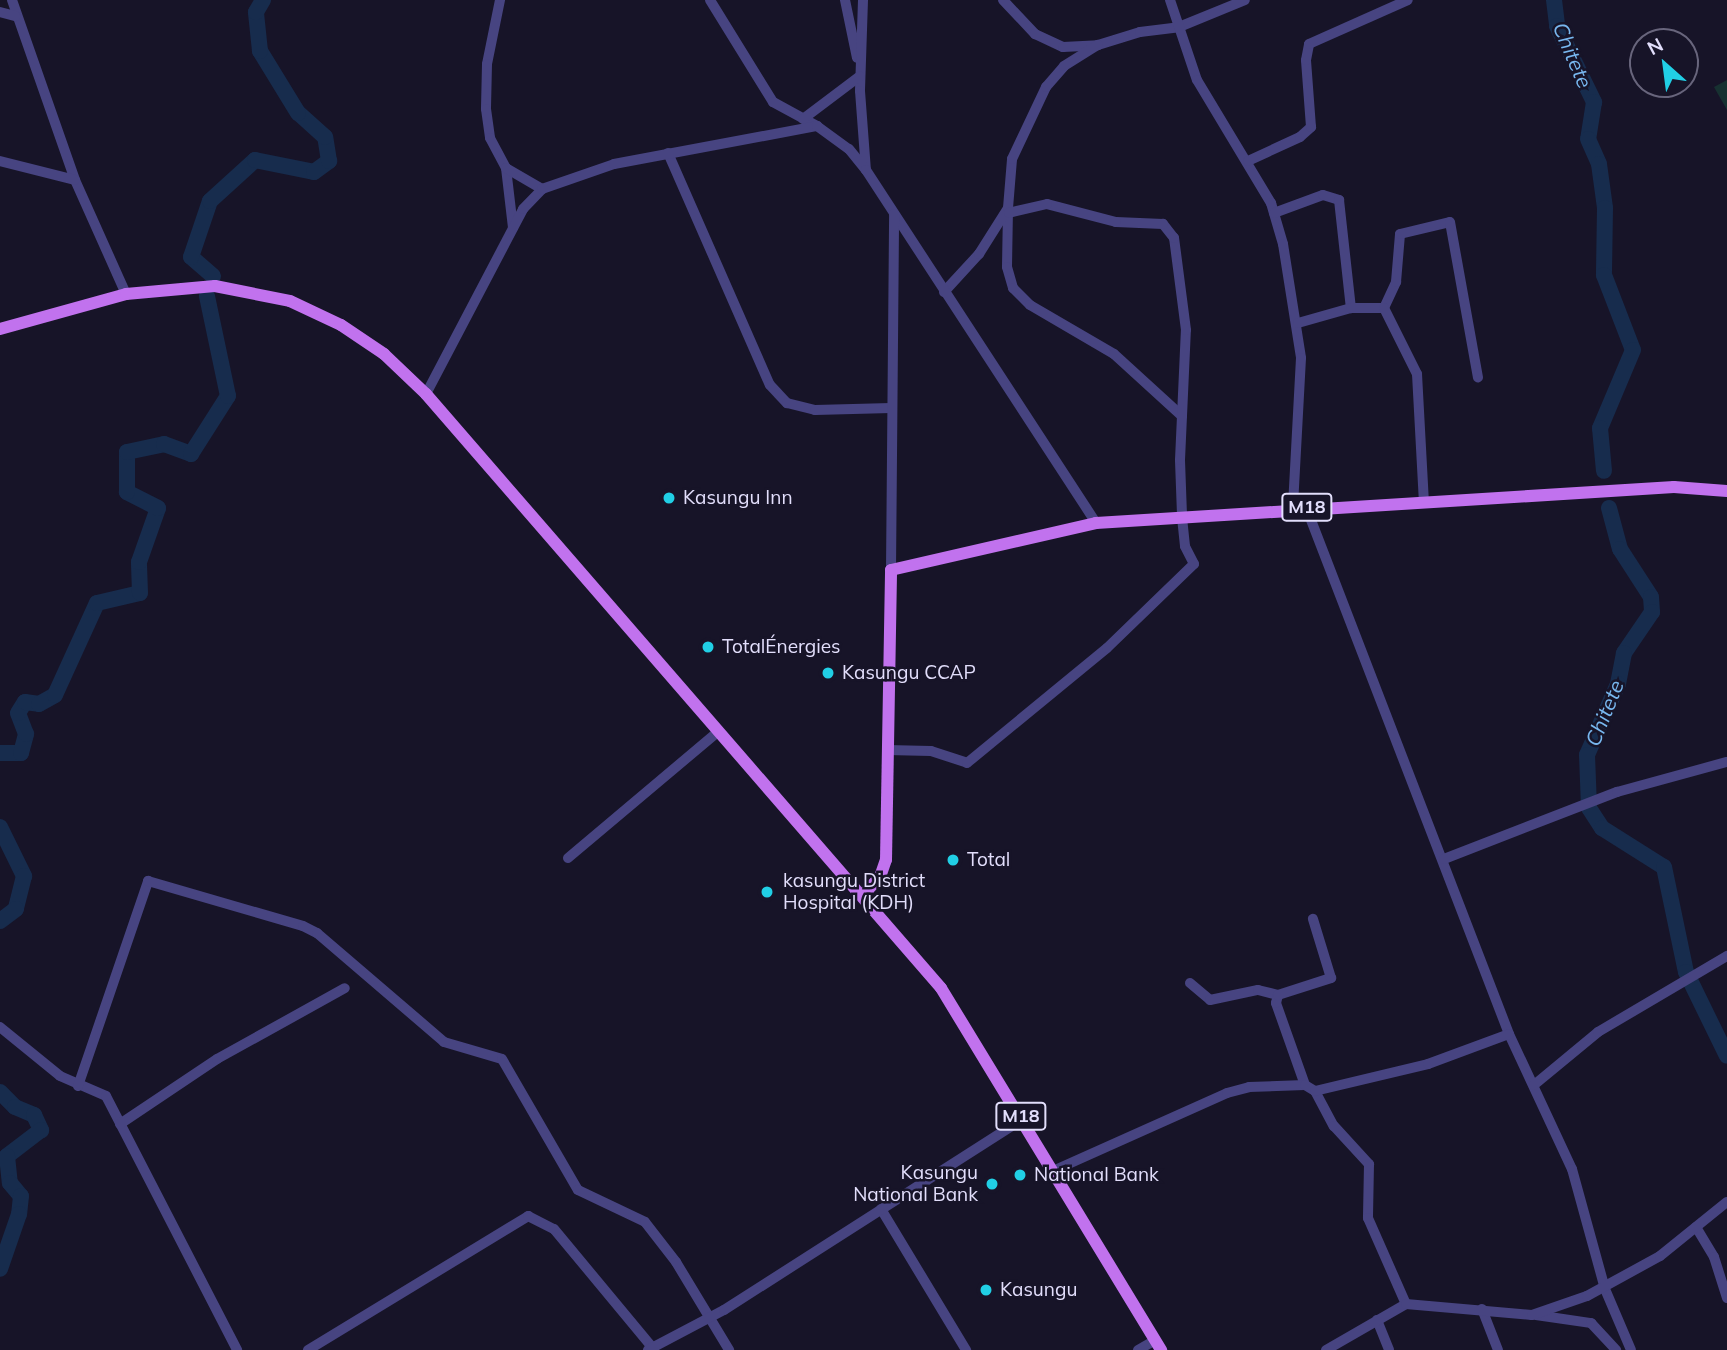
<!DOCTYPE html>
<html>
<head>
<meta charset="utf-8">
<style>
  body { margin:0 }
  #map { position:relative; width:1727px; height:1350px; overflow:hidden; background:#171428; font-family:Mulish,sans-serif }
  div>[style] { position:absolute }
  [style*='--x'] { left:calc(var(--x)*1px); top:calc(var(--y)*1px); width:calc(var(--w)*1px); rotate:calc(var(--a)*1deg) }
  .green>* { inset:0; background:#173131 }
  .river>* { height:16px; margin:-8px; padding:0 8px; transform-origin:8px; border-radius:8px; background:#172c4d }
  .minor>* { height:10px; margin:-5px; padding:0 5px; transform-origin:5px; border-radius:5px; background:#474481 }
  .major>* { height:12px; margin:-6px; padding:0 6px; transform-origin:6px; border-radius:6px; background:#c172ee }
  .dots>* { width:19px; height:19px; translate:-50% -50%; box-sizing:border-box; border:4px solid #171428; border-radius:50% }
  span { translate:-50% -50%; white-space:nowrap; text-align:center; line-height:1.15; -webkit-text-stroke:5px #171428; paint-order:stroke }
  .shield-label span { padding:2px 5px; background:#171428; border:2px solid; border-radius:5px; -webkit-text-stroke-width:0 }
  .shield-label { font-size:18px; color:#e2defb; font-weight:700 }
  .poi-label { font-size:19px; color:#e2defb }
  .left { translate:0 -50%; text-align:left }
  .right { translate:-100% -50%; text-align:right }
  .water-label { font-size:21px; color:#78b7ef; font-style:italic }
  .north { position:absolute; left:1629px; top:28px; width:70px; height:70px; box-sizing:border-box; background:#171428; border:2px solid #68657c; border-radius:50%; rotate:332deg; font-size:19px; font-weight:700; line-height:28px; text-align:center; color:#e2defb }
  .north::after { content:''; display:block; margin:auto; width:24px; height:32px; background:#21cfe5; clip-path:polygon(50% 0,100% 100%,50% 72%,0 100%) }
</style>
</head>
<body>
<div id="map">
  <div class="green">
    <div style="clip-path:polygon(1727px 80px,1727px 110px,1714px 87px)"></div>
  </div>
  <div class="river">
    <div style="--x:1554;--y:0;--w:26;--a:83"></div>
    <div style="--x:1557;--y:26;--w:85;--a:64"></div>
    <div style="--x:1594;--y:102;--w:37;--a:99"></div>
    <div style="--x:1588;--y:139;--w:27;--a:66"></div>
    <div style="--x:1599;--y:164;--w:44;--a:82.2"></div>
    <div style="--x:1605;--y:208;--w:67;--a:90.9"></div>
    <div style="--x:1604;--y:275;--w:80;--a:68.9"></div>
    <div style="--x:1633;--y:350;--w:85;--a:112.9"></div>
    <div style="--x:1600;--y:428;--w:43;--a:84.7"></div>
    <div style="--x:213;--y:276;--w:29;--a:-139"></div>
    <div style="--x:191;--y:257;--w:59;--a:-71.3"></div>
    <div style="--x:210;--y:201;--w:61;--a:-42.3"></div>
    <div style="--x:255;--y:160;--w:60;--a:11.5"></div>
    <div style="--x:314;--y:172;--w:19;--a:-36"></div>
    <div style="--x:329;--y:161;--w:24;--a:-99"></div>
    <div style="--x:325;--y:137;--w:36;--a:-138"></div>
    <div style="--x:298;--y:113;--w:73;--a:-121.5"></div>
    <div style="--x:260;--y:51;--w:39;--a:-96"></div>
    <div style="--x:256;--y:12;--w:14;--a:-60"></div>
    <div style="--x:1609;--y:508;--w:42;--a:75"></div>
    <div style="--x:1620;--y:549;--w:57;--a:57.1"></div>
    <div style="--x:1651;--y:597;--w:15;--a:86"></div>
    <div style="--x:1652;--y:612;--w:50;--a:124.3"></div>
    <div style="--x:1624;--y:653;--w:32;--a:101"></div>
    <div style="--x:1618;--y:684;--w:77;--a:113.6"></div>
    <div style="--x:1587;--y:755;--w:53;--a:87.8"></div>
    <div style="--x:1589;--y:808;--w:24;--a:57"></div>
    <div style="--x:1602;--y:828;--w:73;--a:32.2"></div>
    <div style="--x:1664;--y:867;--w:107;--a:78.2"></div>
    <div style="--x:1686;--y:972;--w:93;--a:64"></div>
    <div style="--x:0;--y:753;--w:21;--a:0"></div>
    <div style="--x:21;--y:753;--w:20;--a:-75"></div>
    <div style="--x:26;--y:734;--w:22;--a:-111"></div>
    <div style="--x:18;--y:713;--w:13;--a:-58"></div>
    <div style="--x:25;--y:702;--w:14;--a:8"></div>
    <div style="--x:39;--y:704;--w:18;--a:-29"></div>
    <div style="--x:55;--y:695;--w:101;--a:-65.5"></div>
    <div style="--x:97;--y:603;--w:44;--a:-13.1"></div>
    <div style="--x:140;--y:593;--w:31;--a:-92"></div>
    <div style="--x:139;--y:562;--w:57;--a:-70.6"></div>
    <div style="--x:158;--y:508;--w:35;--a:-153"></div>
    <div style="--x:127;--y:492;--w:40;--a:-90"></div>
    <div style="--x:127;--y:452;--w:38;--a:-12"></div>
    <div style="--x:164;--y:444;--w:29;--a:20"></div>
    <div style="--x:191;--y:454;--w:69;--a:-57.5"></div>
    <div style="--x:228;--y:396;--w:102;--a:-101.9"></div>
    <div style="--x:0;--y:827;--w:55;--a:63.9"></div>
    <div style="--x:24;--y:876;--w:34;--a:104"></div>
    <div style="--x:16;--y:909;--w:20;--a:143"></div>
    <div style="--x:0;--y:1092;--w:21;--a:45"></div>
    <div style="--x:15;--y:1107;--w:21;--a:23"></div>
    <div style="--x:34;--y:1115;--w:17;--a:65"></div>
    <div style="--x:41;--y:1130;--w:43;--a:142.6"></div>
    <div style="--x:7;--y:1156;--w:27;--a:84"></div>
    <div style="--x:10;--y:1183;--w:17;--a:50"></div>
    <div style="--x:21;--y:1196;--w:18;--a:96"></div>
    <div style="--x:19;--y:1214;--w:58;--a:109.1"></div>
  </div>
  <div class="minor">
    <div style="--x:12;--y:0;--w:191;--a:70.7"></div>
    <div style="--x:75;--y:180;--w:125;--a:65.9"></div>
    <div style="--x:500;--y:0;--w:65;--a:101.5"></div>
    <div style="--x:487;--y:64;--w:45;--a:91.3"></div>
    <div style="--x:486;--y:109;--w:29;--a:82"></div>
    <div style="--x:490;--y:138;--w:34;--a:62"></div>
    <div style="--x:506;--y:168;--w:60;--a:83.3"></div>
    <div style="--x:710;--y:0;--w:120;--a:58.3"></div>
    <div style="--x:773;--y:102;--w:50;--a:28.6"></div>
    <div style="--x:845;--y:0;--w:59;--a:78.3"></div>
    <div style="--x:863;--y:0;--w:91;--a:91.9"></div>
    <div style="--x:860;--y:91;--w:79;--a:85.7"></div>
    <div style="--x:1003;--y:0;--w:47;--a:46.7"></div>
    <div style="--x:1035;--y:34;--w:31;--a:25"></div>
    <div style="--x:1063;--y:47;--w:35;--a:-3"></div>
    <div style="--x:1098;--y:45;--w:44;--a:-17.2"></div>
    <div style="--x:1140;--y:32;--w:39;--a:-7"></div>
    <div style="--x:1179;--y:27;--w:71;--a:-22.2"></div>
    <div style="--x:1170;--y:0;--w:84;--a:71.4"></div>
    <div style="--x:1197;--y:80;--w:144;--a:59"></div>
    <div style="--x:1271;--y:203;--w:43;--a:73.7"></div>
    <div style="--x:1283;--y:244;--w:115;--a:81"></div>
    <div style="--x:1301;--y:358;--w:150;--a:93.1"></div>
    <div style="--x:0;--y:12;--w:16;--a:15"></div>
    <div style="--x:803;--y:119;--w:71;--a:-37"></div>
    <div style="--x:668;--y:153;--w:253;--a:66.3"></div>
    <div style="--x:770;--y:385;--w:25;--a:47"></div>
    <div style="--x:787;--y:403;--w:29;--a:14"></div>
    <div style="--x:815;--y:410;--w:76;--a:-1.5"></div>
    <div style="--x:0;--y:161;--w:77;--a:14.2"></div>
    <div style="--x:1248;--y:161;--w:57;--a:-24.8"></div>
    <div style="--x:1300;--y:137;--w:15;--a:-42"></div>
    <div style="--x:1311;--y:127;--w:67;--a:-94.3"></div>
    <div style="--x:1306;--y:60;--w:16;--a:-79"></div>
    <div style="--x:1309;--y:44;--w:108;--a:-24"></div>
    <div style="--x:506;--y:168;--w:42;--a:30.3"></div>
    <div style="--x:1008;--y:209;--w:58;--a:91"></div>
    <div style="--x:1007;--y:267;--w:22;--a:74"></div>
    <div style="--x:1013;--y:288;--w:24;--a:45"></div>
    <div style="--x:1030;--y:305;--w:97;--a:30.3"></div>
    <div style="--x:1114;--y:354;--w:92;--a:42.4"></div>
    <div style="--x:1274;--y:213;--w:52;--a:-20.2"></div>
    <div style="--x:1323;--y:195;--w:17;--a:17"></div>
    <div style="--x:1339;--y:200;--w:109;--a:83.7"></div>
    <div style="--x:944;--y:292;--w:52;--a:-47.4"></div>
    <div style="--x:979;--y:254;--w:54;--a:-57.8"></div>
    <div style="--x:1008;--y:208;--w:49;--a:-85.3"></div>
    <div style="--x:1012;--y:159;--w:80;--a:-64.7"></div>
    <div style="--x:1046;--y:87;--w:28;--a:-49"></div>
    <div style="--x:1064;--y:66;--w:40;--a:-32"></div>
    <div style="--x:1384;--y:308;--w:29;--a:-65"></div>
    <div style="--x:1396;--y:282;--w:48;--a:-85.2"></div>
    <div style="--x:1400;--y:234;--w:51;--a:-13.5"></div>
    <div style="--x:1450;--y:222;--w:158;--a:79.8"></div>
    <div style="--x:1298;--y:323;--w:55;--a:-15.8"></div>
    <div style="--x:1351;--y:308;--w:33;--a:0"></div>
    <div style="--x:1384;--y:308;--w:74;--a:63.4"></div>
    <div style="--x:1417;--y:374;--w:129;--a:86.9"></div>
    <div style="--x:426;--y:394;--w:209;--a:-62.3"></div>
    <div style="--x:523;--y:209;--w:28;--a:-46"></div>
    <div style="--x:542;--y:189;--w:76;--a:-19.1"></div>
    <div style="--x:614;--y:164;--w:207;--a:-10.6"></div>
    <div style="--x:817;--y:126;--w:39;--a:36"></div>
    <div style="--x:849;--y:149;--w:27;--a:51"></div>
    <div style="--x:866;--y:170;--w:421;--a:56.9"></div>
    <div style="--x:1306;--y:507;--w:565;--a:68.93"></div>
    <div style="--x:1509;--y:1034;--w:149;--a:65"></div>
    <div style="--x:1572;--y:1169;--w:124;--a:74.6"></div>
    <div style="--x:1605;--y:1289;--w:66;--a:66.9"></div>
    <div style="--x:891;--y:570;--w:356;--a:-89.5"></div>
    <div style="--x:887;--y:750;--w:44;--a:1.3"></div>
    <div style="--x:931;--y:751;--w:38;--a:18"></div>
    <div style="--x:967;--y:763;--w:181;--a:-39.4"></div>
    <div style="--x:1107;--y:648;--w:121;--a:-44"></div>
    <div style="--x:1194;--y:564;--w:20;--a:-117"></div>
    <div style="--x:1185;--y:546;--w:31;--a:-96"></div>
    <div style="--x:1182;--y:515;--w:55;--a:-92.1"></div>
    <div style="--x:1180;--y:460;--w:130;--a:-87.4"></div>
    <div style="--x:1186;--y:330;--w:93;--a:-97.4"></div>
    <div style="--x:1174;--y:238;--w:18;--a:-128"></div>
    <div style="--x:1163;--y:224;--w:47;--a:-177.6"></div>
    <div style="--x:1116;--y:222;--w:71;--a:-165.4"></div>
    <div style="--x:1047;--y:204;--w:39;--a:167"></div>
    <div style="--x:568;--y:858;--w:197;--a:-40.1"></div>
    <div style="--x:1444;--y:859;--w:186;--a:-21.2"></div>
    <div style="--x:1617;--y:792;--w:114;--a:-15.3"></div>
    <div style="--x:1190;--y:983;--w:26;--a:40"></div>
    <div style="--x:1210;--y:1000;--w:49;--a:-11.8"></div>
    <div style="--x:1258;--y:990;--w:21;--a:14"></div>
    <div style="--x:0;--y:1027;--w:77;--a:39.2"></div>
    <div style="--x:60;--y:1076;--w:50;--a:23.5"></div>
    <div style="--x:106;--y:1096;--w:286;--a:62.7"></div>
    <div style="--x:1305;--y:1085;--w:87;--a:-109.5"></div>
    <div style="--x:1276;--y:1003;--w:8;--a:-76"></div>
    <div style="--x:1278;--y:995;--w:56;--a:-17.8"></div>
    <div style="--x:1331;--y:978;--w:62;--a:-107"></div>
    <div style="--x:1534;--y:1085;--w:83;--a:-39.6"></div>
    <div style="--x:1598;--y:1032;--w:150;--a:-30.5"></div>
    <div style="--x:78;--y:1086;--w:217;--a:-71.1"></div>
    <div style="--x:148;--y:881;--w:161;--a:16.2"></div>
    <div style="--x:303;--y:926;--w:16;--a:27"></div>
    <div style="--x:317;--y:933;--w:167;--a:40.6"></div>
    <div style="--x:444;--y:1042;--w:60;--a:16.3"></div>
    <div style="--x:502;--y:1059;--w:151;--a:59.9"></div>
    <div style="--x:578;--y:1190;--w:74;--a:25.5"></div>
    <div style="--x:645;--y:1222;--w:51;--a:52.2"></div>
    <div style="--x:676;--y:1262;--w:103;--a:58.9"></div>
    <div style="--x:1315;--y:1091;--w:40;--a:62"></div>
    <div style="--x:1334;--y:1126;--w:52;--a:47.4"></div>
    <div style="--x:1369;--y:1164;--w:54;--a:91.1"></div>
    <div style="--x:1368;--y:1218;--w:94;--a:66.2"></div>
    <div style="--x:120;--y:1124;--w:117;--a:-33.8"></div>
    <div style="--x:217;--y:1059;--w:146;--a:-29"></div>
    <div style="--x:1055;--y:1170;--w:188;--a:-24.1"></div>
    <div style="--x:1227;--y:1093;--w:23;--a:-15"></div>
    <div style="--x:1249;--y:1087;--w:56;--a:-2"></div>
    <div style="--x:1305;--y:1085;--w:12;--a:31"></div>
    <div style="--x:1315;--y:1091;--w:116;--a:-13.4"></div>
    <div style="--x:1428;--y:1064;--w:86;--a:-20.3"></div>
    <div style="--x:881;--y:1209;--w:165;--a:58.9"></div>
    <div style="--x:1696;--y:1227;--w:35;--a:59"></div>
    <div style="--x:1714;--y:1257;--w:43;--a:72.4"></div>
    <div style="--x:1482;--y:1309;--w:44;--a:68.7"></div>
    <div style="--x:1536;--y:1315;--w:56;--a:8.3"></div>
    <div style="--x:1591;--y:1323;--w:37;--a:47"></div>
    <div style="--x:1377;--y:1320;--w:32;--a:68"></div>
    <div style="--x:308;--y:1350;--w:258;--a:-31.3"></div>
    <div style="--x:528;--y:1216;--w:29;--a:27"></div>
    <div style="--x:554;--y:1229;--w:153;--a:50.3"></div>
    <div style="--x:648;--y:1350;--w:86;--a:-27.8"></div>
    <div style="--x:724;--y:1310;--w:355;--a:-32.6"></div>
    <div style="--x:1138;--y:1350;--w:20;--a:-30"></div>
    <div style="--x:1326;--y:1350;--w:92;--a:-29.9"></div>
    <div style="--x:1406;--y:1304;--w:126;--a:5"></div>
    <div style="--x:1532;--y:1315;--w:58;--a:-19.1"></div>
    <div style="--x:1587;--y:1296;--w:83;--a:-28.7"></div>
    <div style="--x:1660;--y:1256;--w:86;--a:-38.9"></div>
  </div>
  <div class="major">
    <div style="--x:0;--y:329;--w:131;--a:-15.5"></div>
    <div style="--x:126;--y:294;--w:89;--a:-5.1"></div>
    <div style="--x:215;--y:286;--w:76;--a:11.3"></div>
    <div style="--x:290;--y:301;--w:56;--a:25.2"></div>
    <div style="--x:341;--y:325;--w:52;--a:34"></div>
    <div style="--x:384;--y:354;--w:58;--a:43.6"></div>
    <div style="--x:426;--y:394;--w:786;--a:49.07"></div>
    <div style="--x:941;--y:988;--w:424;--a:58.7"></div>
    <div style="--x:863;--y:895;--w:25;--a:-47"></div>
    <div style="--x:880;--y:877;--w:18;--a:-71"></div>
    <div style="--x:886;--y:860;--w:290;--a:-89"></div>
    <div style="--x:891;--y:570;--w:210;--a:-12.9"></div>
    <div style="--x:1096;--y:523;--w:579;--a:-3.56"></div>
    <div style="--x:1674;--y:487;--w:53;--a:4.3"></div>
  </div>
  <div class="dots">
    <div style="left:669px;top:498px;background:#21cfe5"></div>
    <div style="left:708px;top:647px;background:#21cfe5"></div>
    <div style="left:828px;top:673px;background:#21cfe5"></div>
    <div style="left:953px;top:860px;background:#21cfe5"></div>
    <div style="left:767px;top:892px;background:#21cfe5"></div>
    <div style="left:1020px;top:1175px;background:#21cfe5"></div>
    <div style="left:992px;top:1184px;background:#21cfe5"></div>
    <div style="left:986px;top:1290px;background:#21cfe5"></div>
  </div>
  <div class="shield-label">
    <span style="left:1307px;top:507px">M18</span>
    <span style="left:1021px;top:1116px">M18</span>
  </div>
  <div class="poi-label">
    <span class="left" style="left:683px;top:498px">Kasungu Inn</span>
    <span class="left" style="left:722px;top:647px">TotalÉnergies</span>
    <span class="left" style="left:842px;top:673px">Kasungu CCAP</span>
    <span class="left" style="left:967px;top:860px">Total</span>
    <span class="left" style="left:783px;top:892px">kasungu District<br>Hospital (KDH)</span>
    <span class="right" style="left:978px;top:1184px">Kasungu<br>National Bank</span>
    <span class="left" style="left:1034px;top:1175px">National Bank</span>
    <span class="left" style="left:1000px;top:1290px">Kasungu</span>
  </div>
  <div class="water-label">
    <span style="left:1573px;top:55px;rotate:67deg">Chitete</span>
    <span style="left:1604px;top:713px;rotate:-68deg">Chitete</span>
  </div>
  <div class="north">N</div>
</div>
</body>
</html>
